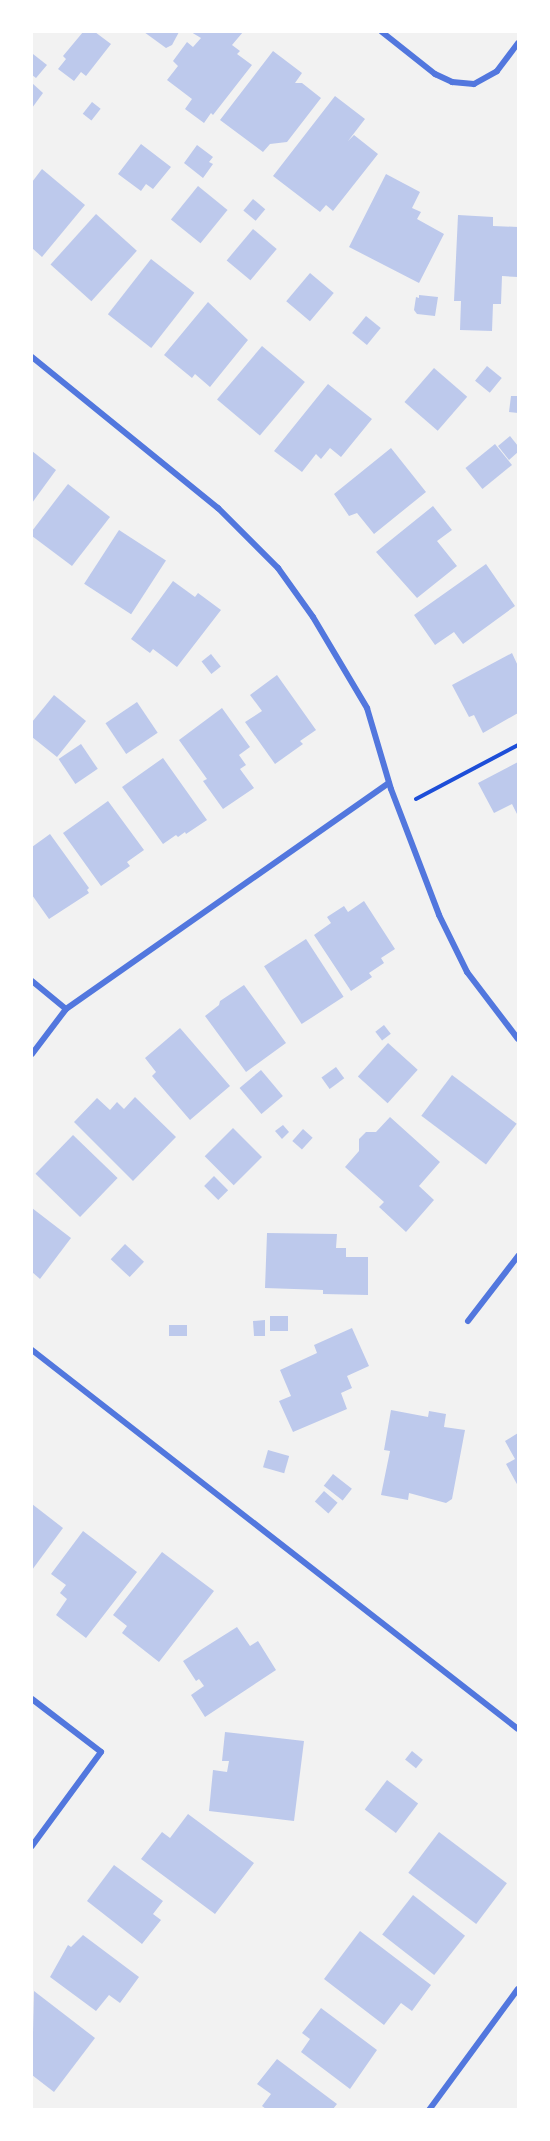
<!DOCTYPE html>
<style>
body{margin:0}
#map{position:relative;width:550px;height:2141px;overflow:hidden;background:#f2f2f2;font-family:"Asap Condensed",sans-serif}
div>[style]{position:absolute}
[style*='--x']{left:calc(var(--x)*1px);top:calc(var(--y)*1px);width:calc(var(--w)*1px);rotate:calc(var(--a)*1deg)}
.building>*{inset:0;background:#bdc9ec;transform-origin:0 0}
.path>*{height:4px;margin:-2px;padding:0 2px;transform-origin:2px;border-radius:2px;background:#1d4ed8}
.minor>*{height:6px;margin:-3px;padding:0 3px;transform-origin:3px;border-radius:3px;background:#5277de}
span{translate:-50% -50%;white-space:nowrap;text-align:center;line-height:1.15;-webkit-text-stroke:6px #fff;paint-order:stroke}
.frame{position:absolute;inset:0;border:33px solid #fff;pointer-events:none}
</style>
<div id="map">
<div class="building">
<i style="clip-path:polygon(83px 32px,95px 32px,111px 44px,86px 76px,81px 72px,74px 81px,58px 69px,66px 59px,63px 56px)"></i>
<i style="clip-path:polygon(144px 32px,179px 32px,172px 45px,166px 48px)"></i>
<i style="clip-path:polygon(191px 32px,243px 32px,232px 45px,240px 51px,237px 54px,252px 65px,213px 115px,211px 113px,204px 123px,185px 109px,192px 99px,167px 80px,178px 66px,173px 61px,187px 42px,193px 47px,201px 38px)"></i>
<i style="clip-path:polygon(273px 51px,302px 73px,295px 83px,302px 83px,321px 98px,287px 142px,270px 144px,263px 152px,220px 120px)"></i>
<i style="clip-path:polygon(33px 54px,47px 65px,36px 78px,32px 75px)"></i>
<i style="clip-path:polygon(32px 83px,43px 93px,32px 108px)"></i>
<i style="clip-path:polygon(335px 96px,365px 119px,348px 141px,354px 135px,378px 154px,333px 211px,326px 205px,320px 212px,273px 176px)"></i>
<i style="left:92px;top:102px;width:11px;height:15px;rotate:38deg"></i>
<i style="clip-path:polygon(141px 144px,171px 167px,153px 189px,146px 184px,141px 191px,118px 174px)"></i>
<i style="clip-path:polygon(197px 145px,213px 157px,209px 162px,213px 164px,203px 178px,184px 163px)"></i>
<i style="clip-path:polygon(42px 169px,85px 205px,42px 257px,32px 248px,32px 182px)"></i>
<i style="clip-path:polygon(386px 174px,420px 192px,412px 208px,421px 212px,417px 219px,444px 234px,419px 283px,349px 247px)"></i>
<i style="left:198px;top:186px;width:38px;height:43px;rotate:39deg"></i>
<i style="left:253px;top:199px;width:16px;height:15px;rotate:40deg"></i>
<i style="left:96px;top:214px;width:55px;height:68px;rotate:42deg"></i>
<i style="clip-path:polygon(458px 215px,493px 217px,493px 226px,518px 227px,518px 277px,502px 276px,501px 304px,493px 304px,492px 331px,460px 330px,461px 301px,454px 301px)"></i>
<i style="left:253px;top:229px;width:31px;height:41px;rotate:40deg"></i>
<i style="left:151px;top:259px;width:55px;height:70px;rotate:38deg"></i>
<i style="left:310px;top:273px;width:31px;height:37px;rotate:40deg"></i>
<i style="clip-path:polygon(419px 295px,438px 297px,435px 316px,417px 314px,414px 310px,416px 297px,419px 298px)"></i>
<i style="clip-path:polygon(208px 302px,248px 340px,210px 387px,195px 374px,192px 378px,164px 355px)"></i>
<i style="left:366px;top:316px;width:19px;height:22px;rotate:39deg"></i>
<i style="left:262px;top:346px;width:56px;height:70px;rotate:40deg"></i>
<i style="left:487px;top:366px;width:19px;height:19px;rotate:39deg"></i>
<i style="left:434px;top:368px;width:44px;height:45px;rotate:41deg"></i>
<i style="clip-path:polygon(328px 384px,372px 419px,341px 457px,330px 448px,321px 459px,316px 454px,302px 472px,274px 451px)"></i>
<i style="clip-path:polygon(511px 396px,518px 396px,518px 413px,509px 412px)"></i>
<i style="clip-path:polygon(510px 436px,518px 446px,518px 452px,509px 460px,498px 446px)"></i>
<i style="left:495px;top:444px;width:27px;height:38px;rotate:51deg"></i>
<i style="clip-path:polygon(391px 448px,426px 492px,374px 534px,357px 513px,349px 516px,334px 494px)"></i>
<i style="clip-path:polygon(32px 451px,56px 470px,32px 503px)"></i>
<i style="clip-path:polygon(68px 484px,110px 517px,72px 566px,32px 536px,32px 531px)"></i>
<i style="clip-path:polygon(433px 506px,452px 530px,437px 541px,457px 566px,417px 598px,376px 552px)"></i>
<i style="left:119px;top:530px;width:56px;height:64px;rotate:33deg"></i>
<i style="clip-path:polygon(486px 564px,515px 606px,463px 644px,454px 632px,435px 645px,414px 615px)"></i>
<i style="clip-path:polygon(173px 581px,195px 597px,198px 593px,221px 610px,177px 667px,153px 649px,150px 653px,131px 639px)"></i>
<i style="clip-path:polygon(512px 653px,518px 666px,518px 713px,483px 733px,474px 715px,469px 717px,452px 685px)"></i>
<i style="left:211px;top:654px;width:16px;height:12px;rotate:52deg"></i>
<i style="clip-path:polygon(277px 675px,316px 730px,300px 741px,303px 744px,275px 764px,245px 722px,262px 711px,250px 695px)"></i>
<i style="clip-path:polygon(54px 695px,86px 721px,57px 757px,32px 737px,32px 722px)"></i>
<i style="left:137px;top:702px;width:37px;height:38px;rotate:56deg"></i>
<i style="clip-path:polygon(222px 708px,250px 747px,239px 755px,246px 765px,240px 769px,254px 788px,223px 809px,203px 781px,207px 779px,179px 740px)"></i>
<i style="left:81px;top:744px;width:30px;height:27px;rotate:56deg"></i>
<i style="clip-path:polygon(163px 758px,207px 820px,186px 834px,185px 832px,178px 837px,176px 835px,163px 844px,122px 787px)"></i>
<i style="clip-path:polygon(518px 762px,518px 816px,512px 804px,494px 813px,478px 783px)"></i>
<i style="clip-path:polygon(108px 801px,144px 850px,127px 862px,130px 866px,101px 886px,63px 833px)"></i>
<i style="clip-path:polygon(50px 834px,89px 888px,87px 890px,89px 893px,49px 919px,32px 895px,32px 847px)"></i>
<i style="clip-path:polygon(364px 901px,395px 949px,381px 958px,384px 963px,369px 973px,372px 977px,351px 991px,314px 935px,331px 923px,327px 917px,344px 906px,348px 912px)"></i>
<i style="left:306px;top:939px;width:69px;height:50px;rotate:57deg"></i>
<i style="clip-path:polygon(244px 985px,286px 1043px,246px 1072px,205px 1016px,219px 1005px,220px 1001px)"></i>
<i style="left:384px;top:1025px;width:11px;height:11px;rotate:52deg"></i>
<i style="clip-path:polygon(180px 1028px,230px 1086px,190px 1120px,152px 1076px,156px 1072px,145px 1058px)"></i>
<i style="left:388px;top:1043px;width:40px;height:45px;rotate:42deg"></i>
<i style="left:336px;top:1067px;width:14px;height:18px;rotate:54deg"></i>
<i style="left:261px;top:1070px;width:34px;height:28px;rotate:50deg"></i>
<i style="left:452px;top:1075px;width:81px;height:51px;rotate:37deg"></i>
<i style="clip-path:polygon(135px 1097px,176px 1137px,133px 1181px,74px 1122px,97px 1098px,110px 1110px,117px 1102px,124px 1109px)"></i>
<i style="clip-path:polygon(390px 1117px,440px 1162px,419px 1186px,434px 1200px,406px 1232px,379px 1207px,384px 1202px,345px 1167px,359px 1151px,359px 1139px,366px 1132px,376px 1132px)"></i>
<i style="clip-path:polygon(283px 1125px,289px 1132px,282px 1139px,275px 1131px)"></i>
<i style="left:233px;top:1128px;width:41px;height:40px;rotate:45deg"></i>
<i style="left:303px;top:1129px;width:13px;height:16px;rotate:42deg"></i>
<i style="left:73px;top:1135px;width:62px;height:54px;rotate:44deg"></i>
<i style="left:214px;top:1176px;width:20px;height:14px;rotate:45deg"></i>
<i style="clip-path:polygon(32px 1208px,71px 1238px,40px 1279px,32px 1272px)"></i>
<i style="clip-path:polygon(267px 1233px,337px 1234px,336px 1248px,346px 1248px,346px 1257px,368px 1257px,368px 1295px,323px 1294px,323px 1290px,265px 1288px)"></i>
<i style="left:125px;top:1244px;width:26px;height:21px;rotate:43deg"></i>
<i style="left:288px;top:1316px;width:15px;height:18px;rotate:90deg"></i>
<i style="clip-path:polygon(265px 1320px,265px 1336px,254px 1336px,253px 1321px)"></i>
<i style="left:169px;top:1325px;width:18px;height:11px"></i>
<i style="clip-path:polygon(352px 1328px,369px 1366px,347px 1376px,352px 1388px,341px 1393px,347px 1409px,293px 1432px,279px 1401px,291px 1396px,280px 1370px,317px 1353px,314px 1345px)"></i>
<i style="clip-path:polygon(391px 1410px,428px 1417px,429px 1411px,446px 1414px,444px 1427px,465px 1430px,452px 1499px,446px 1503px,409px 1493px,408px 1500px,381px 1495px,390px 1451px,384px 1450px)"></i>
<i style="clip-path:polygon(518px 1433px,518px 1486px,506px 1464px,515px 1459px,505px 1441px)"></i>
<i style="left:268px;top:1450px;width:22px;height:18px;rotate:16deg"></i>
<i style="left:333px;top:1474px;width:24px;height:15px;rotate:38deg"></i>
<i style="left:324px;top:1491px;width:18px;height:14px;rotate:41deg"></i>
<i style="clip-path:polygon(32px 1504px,63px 1528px,32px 1570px)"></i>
<i style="clip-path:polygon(83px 1531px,137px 1572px,86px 1638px,56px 1615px,67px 1599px,60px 1593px,66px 1585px,51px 1574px)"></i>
<i style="clip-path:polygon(162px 1552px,214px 1591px,159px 1662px,122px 1633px,127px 1626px,113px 1615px)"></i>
<i style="clip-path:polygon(237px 1627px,250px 1646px,258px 1641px,276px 1670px,205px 1717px,191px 1695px,204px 1686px,199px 1679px,196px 1681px,183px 1661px)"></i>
<i style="clip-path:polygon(225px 1732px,304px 1741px,294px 1821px,209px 1811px,213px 1770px,227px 1772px,229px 1761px,222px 1761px)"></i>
<i style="left:412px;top:1751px;width:14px;height:11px;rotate:39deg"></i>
<i style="left:387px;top:1780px;width:39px;height:37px;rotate:37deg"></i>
<i style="clip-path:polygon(188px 1814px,254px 1863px,215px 1914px,141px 1859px,162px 1832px,170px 1838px)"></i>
<i style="left:439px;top:1832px;width:85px;height:51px;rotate:37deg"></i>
<i style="clip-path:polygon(114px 1865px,163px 1901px,153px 1914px,161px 1920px,142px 1944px,87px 1901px)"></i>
<i style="left:413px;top:1895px;width:66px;height:50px;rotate:38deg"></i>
<i style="clip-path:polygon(360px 1931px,431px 1985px,412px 2011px,401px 2003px,384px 2025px,324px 1979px)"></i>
<i style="clip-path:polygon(83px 1935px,139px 1977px,120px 2003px,109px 1995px,96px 2011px,50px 1977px,68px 1945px,71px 1947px)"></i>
<i style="clip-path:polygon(34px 1991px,95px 2038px,54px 2092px,32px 2075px)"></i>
<i style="clip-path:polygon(321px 2008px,377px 2050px,350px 2089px,301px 2052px,310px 2039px,302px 2033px)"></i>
<i style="clip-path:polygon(277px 2059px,337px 2104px,333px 2109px,266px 2109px,262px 2106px,271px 2094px,257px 2084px)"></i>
</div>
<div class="path">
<i style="--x:416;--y:799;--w:115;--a:-27.9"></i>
</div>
<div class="minor">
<i style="--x:382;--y:32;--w:68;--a:38.4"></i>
<i style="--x:435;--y:74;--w:19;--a:25"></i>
<i style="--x:452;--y:82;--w:22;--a:5"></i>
<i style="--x:474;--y:84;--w:26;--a:-29"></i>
<i style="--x:497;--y:71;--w:35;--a:-53"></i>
<i style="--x:32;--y:357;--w:240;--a:39.1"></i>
<i style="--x:218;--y:508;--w:85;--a:45"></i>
<i style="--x:278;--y:568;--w:60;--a:54.5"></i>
<i style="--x:313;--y:617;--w:106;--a:59.3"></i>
<i style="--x:367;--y:708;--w:84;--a:73.5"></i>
<i style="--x:391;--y:789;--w:135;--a:69.1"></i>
<i style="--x:439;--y:915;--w:64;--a:63.8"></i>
<i style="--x:467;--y:972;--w:84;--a:52.7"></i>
<i style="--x:32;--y:981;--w:44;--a:39.5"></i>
<i style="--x:32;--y:1054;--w:56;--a:-52.9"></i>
<i style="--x:66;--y:1009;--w:394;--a:-35"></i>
<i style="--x:468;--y:1321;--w:82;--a:-52.4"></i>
<i style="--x:32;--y:1350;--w:616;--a:37.95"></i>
<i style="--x:32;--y:1699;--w:87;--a:37.5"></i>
<i style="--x:101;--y:1752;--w:117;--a:126.3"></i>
<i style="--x:429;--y:2110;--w:150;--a:-53.7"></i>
</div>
<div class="frame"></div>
</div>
